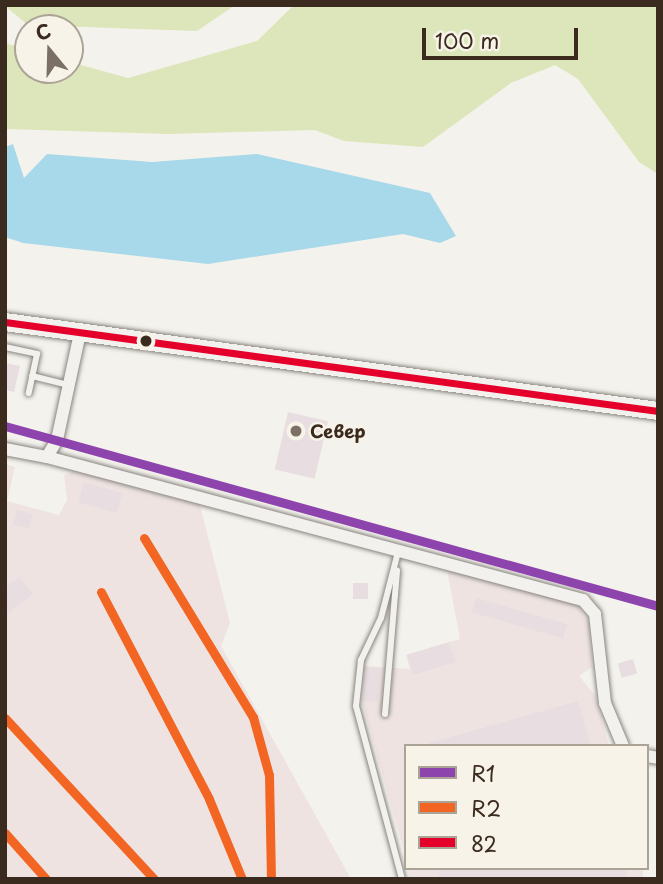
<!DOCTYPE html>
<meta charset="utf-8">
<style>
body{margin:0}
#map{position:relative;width:663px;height:884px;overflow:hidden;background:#f4f2ec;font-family:"Playpen Sans",sans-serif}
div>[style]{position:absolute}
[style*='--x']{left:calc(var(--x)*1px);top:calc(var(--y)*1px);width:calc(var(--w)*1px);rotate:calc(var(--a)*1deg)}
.built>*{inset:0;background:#eee3e1;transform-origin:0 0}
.green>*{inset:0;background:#dde6ba}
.water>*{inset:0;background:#a8d9ea}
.building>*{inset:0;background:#e8dee1;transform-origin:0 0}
.roads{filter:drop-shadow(0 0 2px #898580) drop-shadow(0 0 2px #898580)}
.lane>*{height:6px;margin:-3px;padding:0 3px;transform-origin:3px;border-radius:3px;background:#f2f1ed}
.street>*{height:12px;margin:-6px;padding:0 6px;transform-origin:6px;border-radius:6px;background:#f2f1ed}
.secondary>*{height:18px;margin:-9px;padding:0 9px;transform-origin:9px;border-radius:9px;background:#f2f1ed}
.bus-1>*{height:7px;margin:-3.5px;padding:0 3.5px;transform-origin:3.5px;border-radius:3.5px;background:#e4002b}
.rail-1>*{height:9px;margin:-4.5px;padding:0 4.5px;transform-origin:4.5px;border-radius:4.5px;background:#8e44ad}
.rail-2>*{height:9px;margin:-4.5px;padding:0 4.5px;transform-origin:4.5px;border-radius:4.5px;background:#f26522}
.dots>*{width:19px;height:19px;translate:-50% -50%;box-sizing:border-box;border:4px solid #f7f3e8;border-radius:50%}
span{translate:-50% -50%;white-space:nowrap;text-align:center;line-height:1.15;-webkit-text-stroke:5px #f7f3e8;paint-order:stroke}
.poi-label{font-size:18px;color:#3b2a1e;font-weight:700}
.left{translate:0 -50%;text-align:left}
.frame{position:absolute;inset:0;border:7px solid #3b2a1e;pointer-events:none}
.legend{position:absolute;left:404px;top:744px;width:245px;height:126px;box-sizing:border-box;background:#f7f3e8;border:2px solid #aca397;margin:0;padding:9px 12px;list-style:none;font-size:21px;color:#3b2a1e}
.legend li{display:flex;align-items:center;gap:14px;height:35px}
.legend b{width:35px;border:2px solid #aca397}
.north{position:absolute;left:14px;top:14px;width:70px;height:70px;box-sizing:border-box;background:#f7f3e8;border:2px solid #aca397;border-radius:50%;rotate:341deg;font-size:19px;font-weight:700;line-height:28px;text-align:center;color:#3b2a1e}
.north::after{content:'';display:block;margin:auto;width:24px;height:32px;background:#7c7066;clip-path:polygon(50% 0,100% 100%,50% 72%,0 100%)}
.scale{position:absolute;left:422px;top:28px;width:156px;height:32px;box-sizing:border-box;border:4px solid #3b2a1e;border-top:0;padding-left:9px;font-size:21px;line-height:24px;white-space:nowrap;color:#3b2a1e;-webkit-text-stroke:5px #f7f3e8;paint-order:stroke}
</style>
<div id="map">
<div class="built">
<i style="clip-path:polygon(5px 464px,15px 467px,7px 501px,59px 515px,67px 500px,64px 475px,82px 468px,192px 498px,200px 505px,230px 623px,221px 646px,351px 879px,5px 879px)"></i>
<i style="clip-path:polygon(447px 570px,576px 604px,589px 622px,592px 667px,579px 676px,595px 695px,609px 746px,406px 746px,406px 858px,362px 702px,364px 666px,410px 669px,406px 655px,460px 639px)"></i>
<i style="left:409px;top:868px;width:234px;height:11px"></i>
</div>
<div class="green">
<i style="clip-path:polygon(235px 5px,197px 31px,28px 25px,5px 6px)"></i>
<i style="clip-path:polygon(294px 5px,658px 5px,658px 174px,639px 162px,578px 79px,555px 65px,511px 83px,423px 147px,344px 141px,315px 130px,168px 134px,5px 129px,5px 43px,28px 50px,28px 70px,70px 70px,70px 62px,128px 78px,257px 41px)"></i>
</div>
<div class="water">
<i style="clip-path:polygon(13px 144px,24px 178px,47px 154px,152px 162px,257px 154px,430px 193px,456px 236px,440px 243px,403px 234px,208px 264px,23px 243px,5px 237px,5px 147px)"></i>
</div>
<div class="building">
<i style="clip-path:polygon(5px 363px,20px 366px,14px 392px,5px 390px)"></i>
<i style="left:288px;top:412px;width:41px;height:59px;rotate:13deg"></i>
<i style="left:84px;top:482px;width:40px;height:21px;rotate:16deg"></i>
<i style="left:17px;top:510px;width:16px;height:15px;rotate:14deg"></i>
<i style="clip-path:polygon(19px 577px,33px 594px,5px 615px,5px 588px)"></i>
<i style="left:353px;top:583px;width:15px;height:16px"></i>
<i style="left:476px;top:598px;width:95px;height:15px;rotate:16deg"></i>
<i style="left:449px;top:642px;width:21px;height:44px;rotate:73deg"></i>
<i style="left:633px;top:659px;width:15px;height:16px;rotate:74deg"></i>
<i style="left:366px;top:667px;width:14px;height:34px;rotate:4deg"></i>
<i style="clip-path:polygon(578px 701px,591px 746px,429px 746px,429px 743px)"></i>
<i style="left:439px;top:868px;width:188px;height:11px"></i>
</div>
<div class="roads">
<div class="lane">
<i style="--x:5;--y:347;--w:33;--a:12"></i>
<i style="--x:37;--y:354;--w:40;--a:102"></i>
<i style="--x:32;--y:376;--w:37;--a:14"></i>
<i style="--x:398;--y:552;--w:68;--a:104.4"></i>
<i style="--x:381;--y:618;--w:47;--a:115.5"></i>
<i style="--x:361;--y:660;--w:46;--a:96.2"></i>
<i style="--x:356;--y:706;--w:179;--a:75.1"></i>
<i style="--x:385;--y:714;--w:144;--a:-85.2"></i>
</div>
<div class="street">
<i style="--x:5;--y:449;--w:43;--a:10.8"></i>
<i style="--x:47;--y:457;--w:20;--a:-60"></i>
<i style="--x:57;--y:440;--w:109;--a:-77.9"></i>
<i style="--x:47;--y:457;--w:555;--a:14.94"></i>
<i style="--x:583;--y:600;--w:18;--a:49"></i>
<i style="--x:595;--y:614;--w:90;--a:83.6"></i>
<i style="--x:605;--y:703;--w:47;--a:67.3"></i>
<i style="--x:647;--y:756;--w:11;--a:10"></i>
</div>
<div class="secondary">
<i style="--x:5;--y:322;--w:659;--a:7.76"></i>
</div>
</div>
<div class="bus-1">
<i style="--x:5;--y:322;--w:659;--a:7.76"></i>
</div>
<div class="rail-1">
<i style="--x:5;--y:426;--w:677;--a:15.41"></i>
</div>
<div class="rail-2">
<i style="--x:144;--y:538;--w:210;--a:58.7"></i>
<i style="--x:253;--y:717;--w:60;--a:74.6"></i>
<i style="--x:269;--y:775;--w:104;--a:88.9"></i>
<i style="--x:101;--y:592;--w:233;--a:62.4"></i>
<i style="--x:209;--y:799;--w:87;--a:67.6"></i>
<i style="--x:5;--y:718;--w:219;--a:47.2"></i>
<i style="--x:5;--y:833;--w:62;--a:48.3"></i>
</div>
<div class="dots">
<i style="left:146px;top:341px;background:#3b2a1e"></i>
<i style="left:296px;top:431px;background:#7c7066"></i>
</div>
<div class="poi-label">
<span class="left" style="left:310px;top:431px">Север</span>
</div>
<div class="frame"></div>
<ul class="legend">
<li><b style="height:9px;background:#8e44ad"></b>R1</li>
<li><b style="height:9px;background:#f26522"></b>R2</li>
<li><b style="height:9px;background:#e4002b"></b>82</li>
</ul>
<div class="north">С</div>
<div class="scale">100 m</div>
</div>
